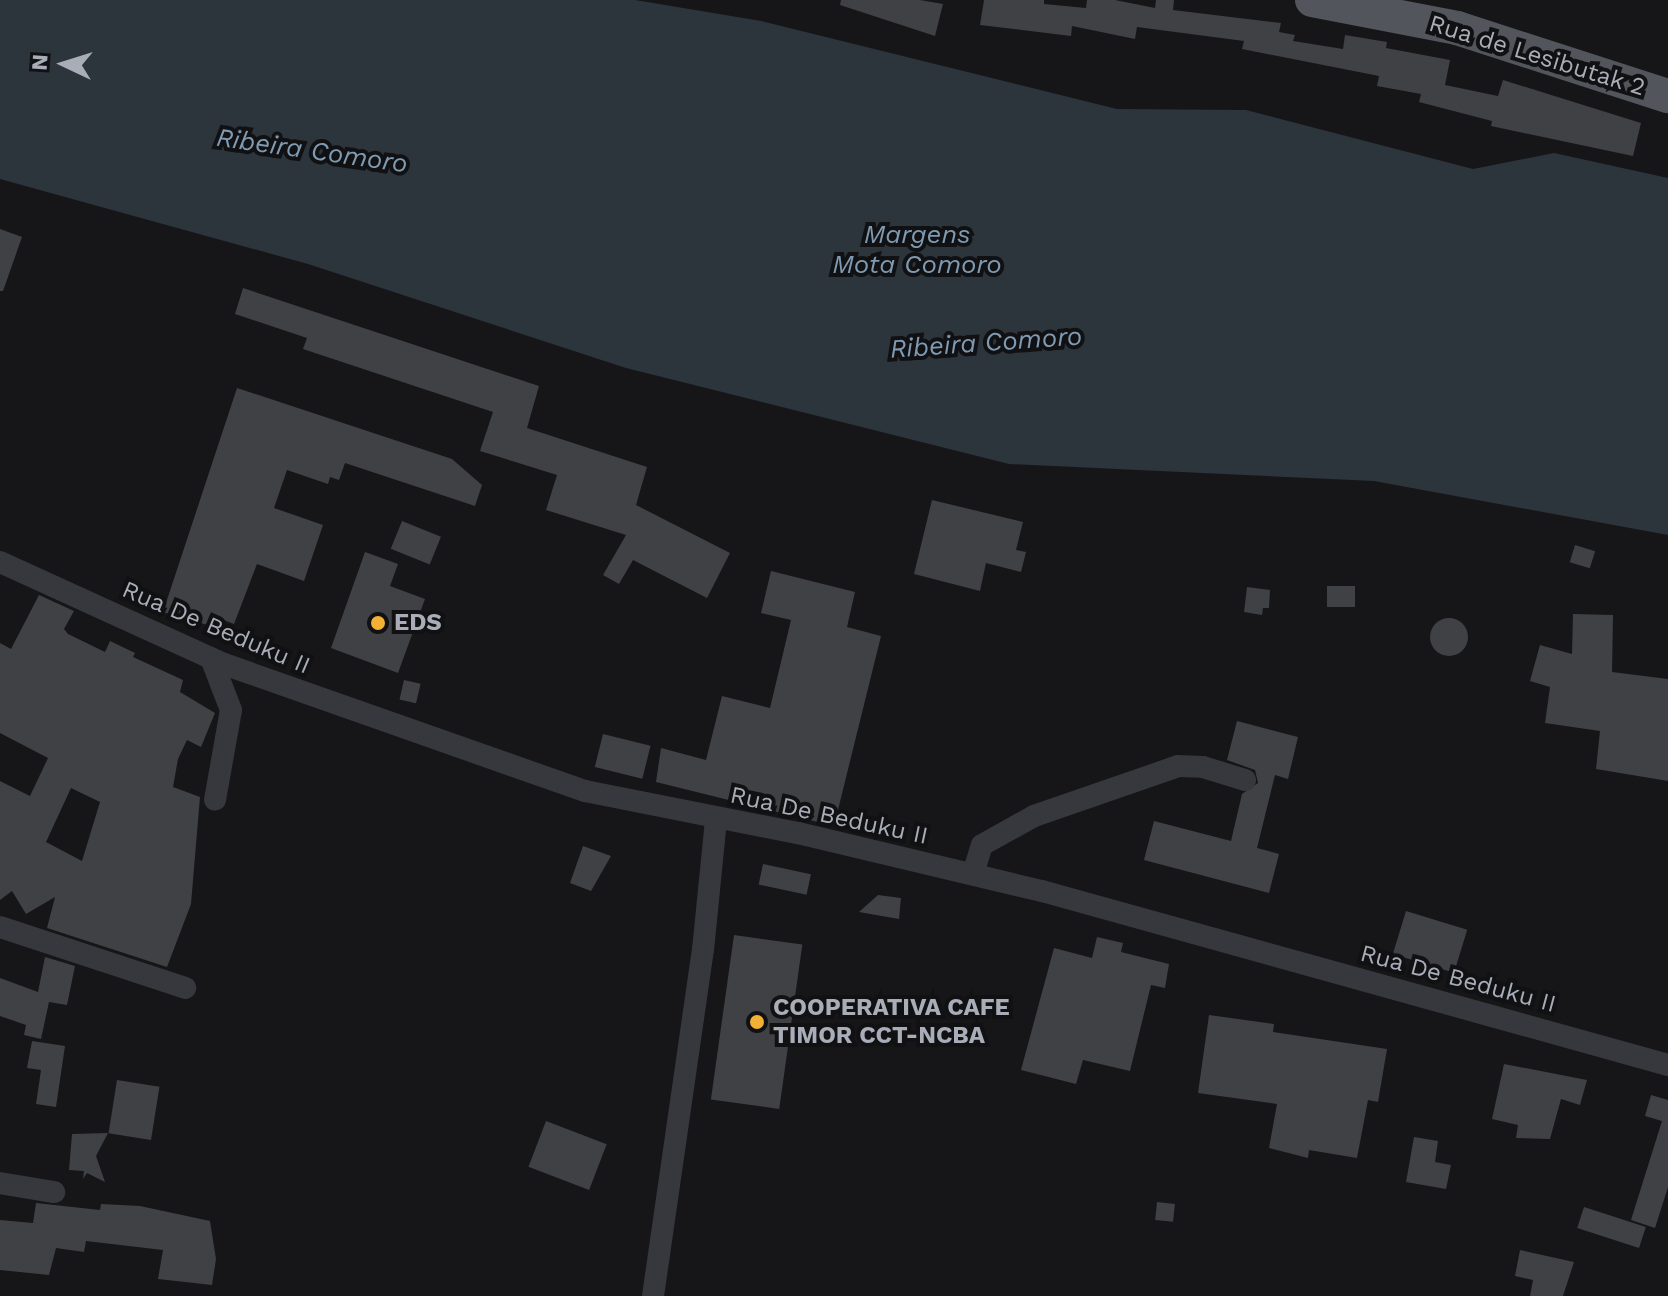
<!DOCTYPE html>
<style>
body{margin:0}
#map{position:relative;width:1668px;height:1296px;overflow:hidden;background:#161618;font-family:"Work Sans",sans-serif}
div>[style]{position:absolute}
[style*='--x']{left:calc(var(--x)*1px);top:calc(var(--y)*1px);width:calc(var(--w)*1px);rotate:calc(var(--a)*1deg)}
.water>*{inset:0;background:#2c353c}
.building>*{inset:0;background:#404145;transform-origin:0 0}
.round{border-radius:50%}
.minor>*{height:22px;margin:-11px;padding:0 11px;transform-origin:11px;border-radius:11px;background:#37383d}
.primary>*{height:34px;margin:-17px;padding:0 17px;transform-origin:17px;border-radius:17px;background:#53555c}
.dots>*{width:22px;height:22px;translate:-50% -50%;box-sizing:border-box;border:4px solid #111113;border-radius:50%}
span{translate:-50% -50%;white-space:nowrap;text-align:center;line-height:1.15;-webkit-text-stroke:8px #111113;paint-order:stroke}
.street-label{font-size:24px;color:#a8adb8}
.poi-label{font-size:24px;color:#a8adb8;font-weight:700}
.left{translate:0 -50%;text-align:left}
.water-label{font-size:26px;color:#7f9bb3;font-style:italic}
.north{position:absolute;left:24px;top:24px;width:80px;height:80px;-webkit-text-stroke:6px #111113;paint-order:stroke;rotate:274deg;font-size:22px;font-weight:700;line-height:32px;text-align:center;color:#a8adb8}
.north::after{content:'';display:block;margin:auto;width:28px;height:36px;background:#a8adb8;clip-path:polygon(50% 0,100% 100%,50% 72%,0 100%)}
</style>
<div id="map">
<div class="water">
<i style="clip-path:polygon(0 0,635px 0,761px 21px,1117px 109px,1246px 110px,1473px 169px,1554px 153px,1668px 178px,1668px 535px,1374px 481px,1009px 464px,626px 368px,308px 264px,0 179px)"></i>
</div>
<div class="building">
<i style="clip-path:polygon(841px 0,920px 0,943px 4px,935px 36px,840px 5px)"></i>
<i style="clip-path:polygon(984px 0,1044px 0,1044px 4px,1086px 8px,1087px 0,1115px 0,1155px 8px,1156px 0,1174px 0,1173px 10px,1281px 23px,1279px 32px,1295px 35px,1293px 41px,1343px 49px,1345px 35px,1387px 42px,1386px 48px,1450px 60px,1445px 85px,1498px 96px,1503px 80px,1641px 123px,1633px 156px,1491px 126px,1492px 121px,1419px 102px,1421px 94px,1377px 86px,1379px 76px,1242px 49px,1244px 41px,1137px 27px,1135px 39px,1072px 26px,1071px 36px,980px 25px)"></i>
<i style="clip-path:polygon(0 229px,22px 237px,3px 291px,0 291px)"></i>
<i style="clip-path:polygon(243px 288px,539px 386px,527px 428px,647px 467px,636px 505px,730px 553px,707px 598px,633px 560px,619px 584px,603px 575px,626px 535px,546px 510px,557px 475px,480px 451px,493px 412px,303px 349px,307px 338px,235px 314px)"></i>
<i style="clip-path:polygon(237px 388px,452px 459px,482px 485px,475px 506px,345px 463px,339px 480px,330px 477px,328px 484px,287px 470px,274px 508px,323px 525px,304px 581px,257px 564px,234px 624px,221px 619px,218px 628px,163px 612px)"></i>
<i style="clip-path:polygon(932px 500px,1023px 522px,1016px 550px,1026px 552px,1021px 572px,986px 563px,980px 591px,914px 574px)"></i>
<i style="left:402px;top:521px;width:42px;height:30px;rotate:22deg"></i>
<i style="left:1575px;top:545px;width:21px;height:18px;rotate:17deg"></i>
<i style="clip-path:polygon(365px 552px,398px 564px,390px 586px,425px 599px,398px 673px,331px 648px)"></i>
<i style="clip-path:polygon(771px 571px,855px 592px,847px 627px,881px 636px,834px 826px,656px 782px,661px 748px,706px 760px,722px 696px,770px 708px,791px 620px,761px 613px)"></i>
<i style="left:1327px;top:586px;width:28px;height:21px"></i>
<i style="clip-path:polygon(1247px 587px,1270px 590px,1269px 608px,1263px 608px,1262px 615px,1244px 612px)"></i>
<i style="clip-path:polygon(evenodd,39px 595px,74px 611px,64px 629px,68px 634px,105px 652px,110px 641px,135px 653px,133px 657px,183px 680px,180px 692px,215px 713px,201px 747px,187px 740px,178px 759px,173px 787px,200px 797px,191px 904px,167px 967px,47px 928px,55px 897px,26px 914px,12px 891px,0 900px,0 781px,30px 796px,48px 758px,0 733px,0 643px,11px 649px,39px 595px,71px 788px,100px 802px,82px 861px,46px 842px,71px 788px)"></i>
<i style="clip-path:polygon(1573px 614px,1613px 615px,1612px 672px,1668px 679px,1668px 781px,1596px 769px,1600px 731px,1545px 723px,1550px 687px,1530px 681px,1540px 645px,1572px 654px)"></i>
<i class="round" style="left:1430px;top:618px;width:38px;height:38px"></i>
<i style="left:404px;top:680px;width:17px;height:20px;rotate:13deg"></i>
<i style="clip-path:polygon(1237px 721px,1298px 737px,1288px 779px,1275px 775px,1257px 848px,1279px 854px,1269px 893px,1144px 860px,1154px 821px,1231px 841px,1242px 794px,1258px 783px,1255px 770px,1227px 760px)"></i>
<i style="left:603px;top:734px;width:49px;height:34px;rotate:14deg"></i>
<i style="clip-path:polygon(583px 846px,611px 856px,591px 891px,570px 883px)"></i>
<i style="left:763px;top:864px;width:49px;height:21px;rotate:12deg"></i>
<i style="clip-path:polygon(878px 895px,901px 898px,899px 919px,859px 912px)"></i>
<i style="left:1406px;top:911px;width:64px;height:45px;rotate:17deg"></i>
<i style="left:734px;top:935px;width:69px;height:166px;rotate:8deg"></i>
<i style="clip-path:polygon(1097px 937px,1123px 943px,1121px 952px,1169px 964px,1165px 988px,1151px 985px,1130px 1071px,1083px 1060px,1076px 1084px,1021px 1070px,1054px 948px,1092px 958px)"></i>
<i style="clip-path:polygon(45px 957px,75px 966px,67px 1005px,49px 1002px,41px 1039px,24px 1035px,26px 1025px,0 1016px,0 978px,38px 992px)"></i>
<i style="clip-path:polygon(1209px 1015px,1274px 1024px,1273px 1032px,1387px 1049px,1378px 1102px,1368px 1100px,1357px 1158px,1309px 1150px,1308px 1158px,1269px 1148px,1277px 1104px,1198px 1093px)"></i>
<i style="clip-path:polygon(32px 1041px,65px 1046px,56px 1107px,36px 1104px,41px 1070px,27px 1068px)"></i>
<i style="clip-path:polygon(1504px 1064px,1587px 1080px,1580px 1105px,1561px 1099px,1550px 1139px,1516px 1138px,1518px 1125px,1492px 1119px)"></i>
<i style="left:117px;top:1080px;width:43px;height:54px;rotate:9deg"></i>
<i style="clip-path:polygon(1651px 1095px,1668px 1100px,1668px 1187px,1655px 1228px,1631px 1220px,1662px 1121px,1645px 1116px)"></i>
<i style="left:546px;top:1121px;width:65px;height:49px;rotate:21deg"></i>
<i style="clip-path:polygon(108px 1133px,96px 1156px,105px 1182px,87px 1173px,83px 1179px,84px 1171px,69px 1170px,72px 1134px)"></i>
<i style="clip-path:polygon(1414px 1137px,1438px 1141px,1435px 1162px,1451px 1165px,1446px 1189px,1406px 1182px)"></i>
<i style="left:1157px;top:1202px;width:18px;height:18px;rotate:6deg"></i>
<i style="clip-path:polygon(36px 1203px,100px 1210px,101px 1204px,140px 1206px,210px 1221px,216px 1259px,212px 1285px,158px 1279px,163px 1250px,86px 1241px,84px 1252px,56px 1248px,49px 1275px,0 1270px,0 1220px,33px 1223px)"></i>
<i style="left:1584px;top:1207px;width:65px;height:22px;rotate:18deg"></i>
<i style="clip-path:polygon(1520px 1250px,1574px 1262px,1563px 1296px,1530px 1296px,1533px 1280px,1515px 1276px)"></i>
</div>
<div class="minor">
<i style="--x:0;--y:562;--w:246;--a:24.5"></i>
<i style="--x:224;--y:664;--w:383;--a:19.4"></i>
<i style="--x:585;--y:791;--w:217;--a:11.2"></i>
<i style="--x:798;--y:833;--w:251;--a:13.4"></i>
<i style="--x:1042;--y:891;--w:650;--a:15.53"></i>
<i style="--x:211;--y:658;--w:56;--a:69"></i>
<i style="--x:231;--y:710;--w:91;--a:100.1"></i>
<i style="--x:973;--y:874;--w:30;--a:-73"></i>
<i style="--x:982;--y:845;--w:60;--a:-29.1"></i>
<i style="--x:1034;--y:816;--w:152;--a:-19.1"></i>
<i style="--x:1178;--y:766;--w:25;--a:2"></i>
<i style="--x:1203;--y:767;--w:44;--a:17.2"></i>
<i style="--x:0;--y:927;--w:195;--a:18.2"></i>
<i style="--x:0;--y:1183;--w:55;--a:9.5"></i>
<i style="--x:653;--y:1296;--w:350;--a:-81.8"></i>
<i style="--x:703;--y:950;--w:132;--a:-84.3"></i>
</div>
<div class="primary">
<i style="--x:1312;--y:0;--w:148;--a:10.9"></i>
<i style="--x:1457;--y:28;--w:222;--a:17.9"></i>
</div>
<div class="dots">
<i style="left:378px;top:623px;background:#f2b134"></i>
<i style="left:757px;top:1022px;background:#f2b134"></i>
</div>
<div class="street-label">
<span style="left:1537px;top:56px;rotate:17deg">Rua de Lesibutak 2</span>
<span style="left:216px;top:628px;rotate:23deg">Rua De Beduku II</span>
<span style="left:829px;top:816px;rotate:12deg">Rua De Beduku II</span>
<span style="left:1458px;top:979px;rotate:15deg">Rua De Beduku II</span>
</div>
<div class="poi-label">
<span class="left" style="left:394px;top:623px">EDS</span>
<span class="left" style="left:773px;top:1022px">COOPERATIVA CAFE<br>TIMOR CCT-NCBA</span>
</div>
<div class="water-label">
<span style="left:312px;top:151px;rotate:8deg">Ribeira Comoro</span>
<span style="left:917px;top:250px">Margens<br>Mota Comoro</span>
<span style="left:986px;top:343px;rotate:-4deg">Ribeira Comoro</span>
</div>
<div class="north">N</div>
</div>
